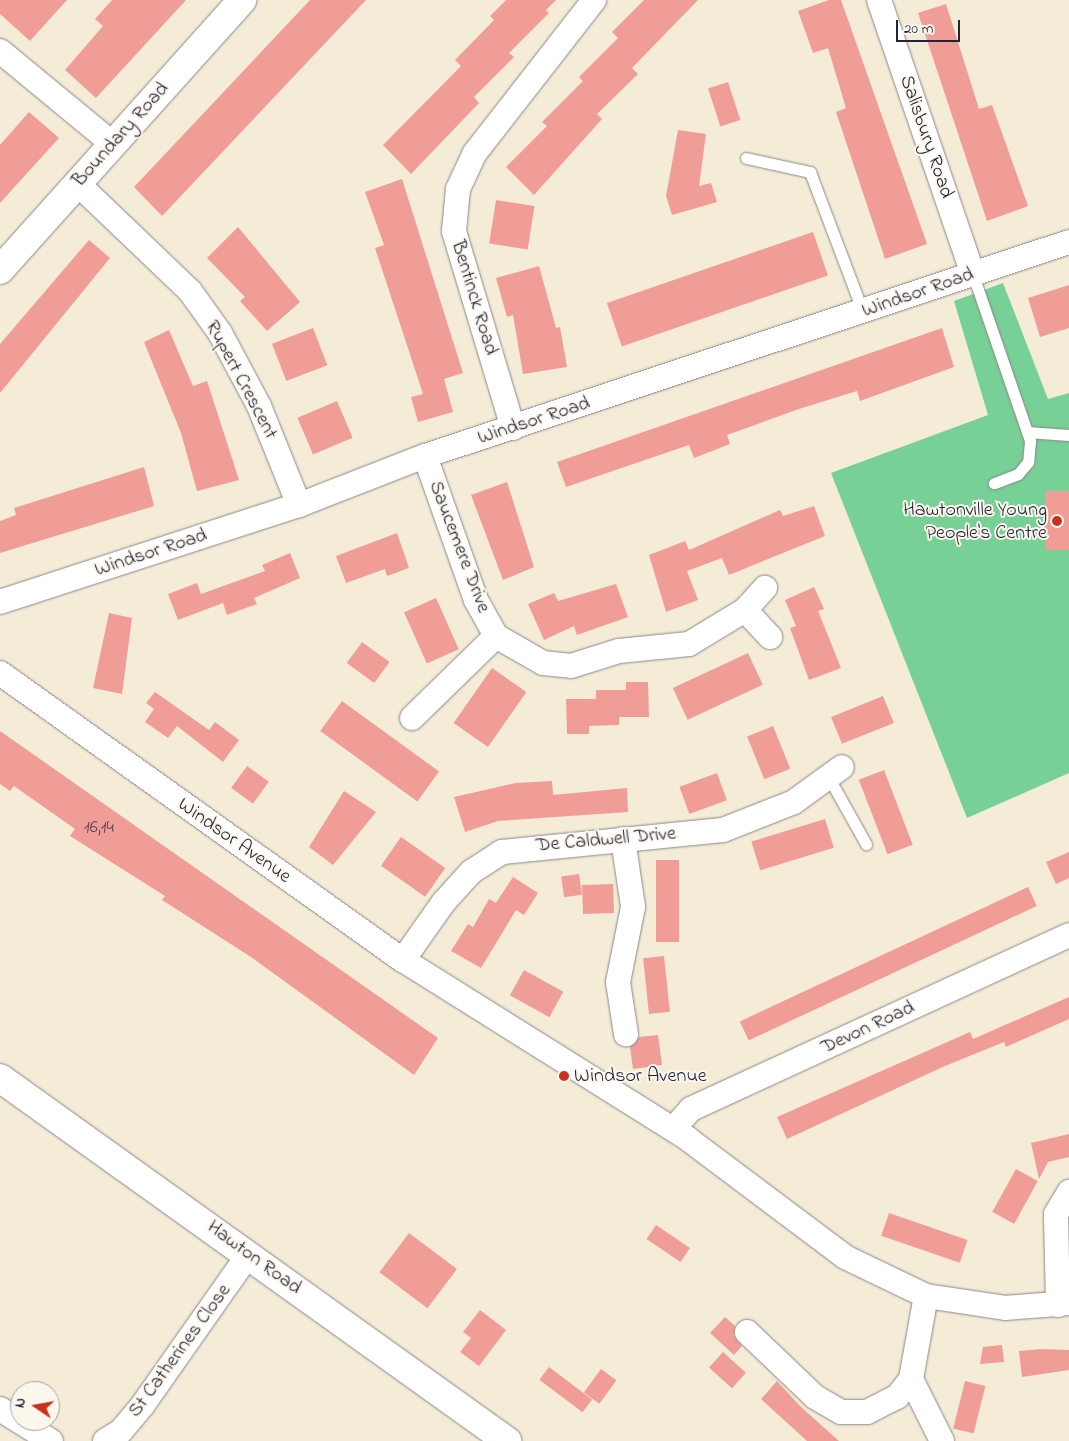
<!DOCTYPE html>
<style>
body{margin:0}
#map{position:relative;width:1069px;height:1441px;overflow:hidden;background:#f4ecd7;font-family:"Indie Flower",sans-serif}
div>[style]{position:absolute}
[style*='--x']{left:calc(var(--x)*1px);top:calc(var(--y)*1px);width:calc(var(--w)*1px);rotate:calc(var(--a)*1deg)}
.green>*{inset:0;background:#77d096}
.building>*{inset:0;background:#f19d97;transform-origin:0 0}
.roads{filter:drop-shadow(0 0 1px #8b8789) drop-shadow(0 0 1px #8b8789)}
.service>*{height:11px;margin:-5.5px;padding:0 5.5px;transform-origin:5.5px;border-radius:5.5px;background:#fff}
.minor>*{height:24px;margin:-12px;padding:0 12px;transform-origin:12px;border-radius:12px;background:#fff}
.tertiary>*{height:28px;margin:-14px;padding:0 14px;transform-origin:14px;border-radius:14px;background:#fff}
.dots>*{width:14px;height:14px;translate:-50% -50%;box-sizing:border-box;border:2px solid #fbf7ec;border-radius:50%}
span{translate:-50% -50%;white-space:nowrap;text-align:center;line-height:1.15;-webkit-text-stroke:4px #fbf7ec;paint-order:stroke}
.number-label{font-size:18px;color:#564152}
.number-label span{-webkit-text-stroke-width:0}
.street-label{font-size:20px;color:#22223b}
.poi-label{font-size:20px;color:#22223b}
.right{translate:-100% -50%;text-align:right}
.left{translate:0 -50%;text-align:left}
.north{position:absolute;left:10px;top:1381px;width:50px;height:50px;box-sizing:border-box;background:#fbf7ec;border:1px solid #a4a2a5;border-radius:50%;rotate:282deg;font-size:14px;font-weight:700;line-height:20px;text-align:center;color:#22223b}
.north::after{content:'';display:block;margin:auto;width:18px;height:22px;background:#c8321e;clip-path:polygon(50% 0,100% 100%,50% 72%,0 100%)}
.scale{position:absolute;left:896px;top:20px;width:64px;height:22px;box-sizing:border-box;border:2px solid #22223b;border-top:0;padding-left:6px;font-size:15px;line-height:18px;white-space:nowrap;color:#22223b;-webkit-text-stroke:4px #fbf7ec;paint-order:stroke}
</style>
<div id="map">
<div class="green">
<i style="clip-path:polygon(1003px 283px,1048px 399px,1069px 393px,1069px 773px,967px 818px,831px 473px,988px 415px,954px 301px)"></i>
</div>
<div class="building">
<i style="clip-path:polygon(0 0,67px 0,30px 41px,0 14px)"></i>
<i style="clip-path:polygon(112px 0,186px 0,96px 98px,65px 70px,103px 26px,95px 19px)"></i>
<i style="clip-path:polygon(310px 0,366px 0,162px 216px,134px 187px)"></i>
<i style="clip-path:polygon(506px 0,556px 0,546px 10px,549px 13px,509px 53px,514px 57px,474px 97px,479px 103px,411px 174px,383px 145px,461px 66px,455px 60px,494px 20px,490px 16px)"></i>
<i style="clip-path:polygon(644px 0,698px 0,632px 68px,638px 74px,597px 114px,602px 119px,534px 195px,506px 167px,547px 126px,542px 122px,583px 81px,579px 77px,618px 38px,612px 32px)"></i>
<i style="clip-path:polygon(829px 0,841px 0,927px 244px,885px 259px,836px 112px,846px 108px,828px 48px,813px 53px,798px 11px)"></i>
<i style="clip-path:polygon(946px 4px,979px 109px,992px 105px,1028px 206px,987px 221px,918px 13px)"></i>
<i style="left:728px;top:82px;width:40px;height:21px;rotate:72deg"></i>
<i style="clip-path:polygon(29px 112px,59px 138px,0 203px,0 145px)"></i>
<i style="clip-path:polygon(678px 130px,706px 134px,699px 186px,711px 183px,717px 202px,672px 215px,666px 196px)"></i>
<i style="clip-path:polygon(402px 179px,463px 373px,444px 379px,453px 412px,418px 422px,411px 397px,423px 394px,375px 248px,384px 245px,365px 192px)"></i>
<i style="left:496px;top:200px;width:39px;height:44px;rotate:9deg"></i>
<i style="clip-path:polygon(238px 227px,300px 302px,267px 331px,240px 301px,245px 297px,207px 258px)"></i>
<i style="left:813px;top:232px;width:46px;height:218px;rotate:71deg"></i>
<i style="clip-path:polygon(89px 240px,110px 258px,0 393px,0 344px)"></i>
<i style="clip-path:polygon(539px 266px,556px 328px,560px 327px,567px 367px,523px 374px,513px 315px,507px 317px,496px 278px)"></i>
<i style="clip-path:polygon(1069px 285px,1069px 328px,1040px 337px,1028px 298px)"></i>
<i style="left:313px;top:328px;width:40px;height:44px;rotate:69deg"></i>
<i style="clip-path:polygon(942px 328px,954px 367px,860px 401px,857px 391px,799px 409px,727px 435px,730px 444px,694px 458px,689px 445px,566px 487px,557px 462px)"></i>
<i style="clip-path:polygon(169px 330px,193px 386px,207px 381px,239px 480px,197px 491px,181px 433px,144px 342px)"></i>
<i style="left:337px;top:401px;width:40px;height:43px;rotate:67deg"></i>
<i style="clip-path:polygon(144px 467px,154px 506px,0 553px,0 521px,16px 515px,14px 508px)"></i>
<i style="clip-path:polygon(507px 482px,534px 567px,503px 580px,471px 495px)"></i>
<i style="left:1045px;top:491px;width:24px;height:59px"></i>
<i style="clip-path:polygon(814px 506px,825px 536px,729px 575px,722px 558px,687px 571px,698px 600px,666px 612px,649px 555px,685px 541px,689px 550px,780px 510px,783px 516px)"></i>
<i style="clip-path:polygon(397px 533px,409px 568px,387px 576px,385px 569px,346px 583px,336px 556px)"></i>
<i style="clip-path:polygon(290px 553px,300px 578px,254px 598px,257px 604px,227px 615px,223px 603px,178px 620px,168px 594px,197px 583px,201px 594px,265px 571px,262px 565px)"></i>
<i style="clip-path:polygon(616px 584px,628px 617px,577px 635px,574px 626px,544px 640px,528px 604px,554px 593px,558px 601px)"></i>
<i style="clip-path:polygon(814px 587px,824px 609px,818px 611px,841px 668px,809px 680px,790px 628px,796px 626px,785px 600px)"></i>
<i style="left:436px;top:598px;width:56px;height:35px;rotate:66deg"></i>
<i style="clip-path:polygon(109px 613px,132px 618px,122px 694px,93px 688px)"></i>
<i style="left:362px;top:642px;width:34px;height:26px;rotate:36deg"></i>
<i style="left:748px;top:653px;width:35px;height:83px;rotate:65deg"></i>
<i style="left:492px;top:668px;width:42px;height:67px;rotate:35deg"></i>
<i style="clip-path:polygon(626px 682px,648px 682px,649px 717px,619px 717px,619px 725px,589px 726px,589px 734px,567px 734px,566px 699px,596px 699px,596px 690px,626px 690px)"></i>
<i style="clip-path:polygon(155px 692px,209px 730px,215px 722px,239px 740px,223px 762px,177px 726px,168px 738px,145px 722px,154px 709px,146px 703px)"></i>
<i style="left:883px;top:696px;width:29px;height:56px;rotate:68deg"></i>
<i style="left:342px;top:701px;width:120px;height:37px;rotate:36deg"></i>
<i style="left:773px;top:726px;width:46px;height:28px;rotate:68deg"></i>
<i style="clip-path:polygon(0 731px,438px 1038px,414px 1075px,251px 957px,162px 900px,165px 896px,70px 836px,75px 829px,14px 786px,10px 791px,0 784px)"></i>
<i style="left:247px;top:766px;width:27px;height:27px;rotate:36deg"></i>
<i style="left:884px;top:770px;width:80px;height:27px;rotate:69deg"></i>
<i style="left:717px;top:773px;width:29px;height:40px;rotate:70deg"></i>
<i style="clip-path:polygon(552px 781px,553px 795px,627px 788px,628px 812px,498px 821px,465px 832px,454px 797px,516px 783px)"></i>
<i style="clip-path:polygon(344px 791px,376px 812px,333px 865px,309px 847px)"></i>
<i style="left:825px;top:819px;width:30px;height:77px;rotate:73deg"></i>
<i style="left:401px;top:837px;width:54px;height:35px;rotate:35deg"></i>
<i style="clip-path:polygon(1069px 852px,1069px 878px,1056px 884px,1046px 862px)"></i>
<i style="left:679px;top:860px;width:82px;height:23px;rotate:90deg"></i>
<i style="left:579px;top:874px;width:21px;height:18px;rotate:82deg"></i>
<i style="clip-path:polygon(513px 877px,538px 893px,524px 915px,516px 910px,481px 968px,451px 951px,468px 924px,473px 927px,489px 899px,496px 903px)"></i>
<i style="left:613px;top:884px;width:29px;height:31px;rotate:88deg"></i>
<i style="left:1028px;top:887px;width:21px;height:318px;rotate:65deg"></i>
<i style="left:664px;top:956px;width:56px;height:21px;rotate:84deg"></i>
<i style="left:524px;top:970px;width:45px;height:29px;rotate:29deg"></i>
<i style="clip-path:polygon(1069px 997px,1069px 1019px,1006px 1047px,1004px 1042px,945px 1066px,787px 1139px,777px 1117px,970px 1032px,973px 1039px)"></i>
<i style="clip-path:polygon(658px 1035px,662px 1065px,633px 1069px,630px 1047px,639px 1037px)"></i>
<i style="clip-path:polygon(1069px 1134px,1069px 1157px,1048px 1162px,1039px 1179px,1031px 1143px)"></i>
<i style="left:1016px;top:1169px;width:25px;height:49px;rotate:29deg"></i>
<i style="left:889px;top:1213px;width:83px;height:24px;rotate:19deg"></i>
<i style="left:656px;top:1225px;width:41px;height:17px;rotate:34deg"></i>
<i style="left:409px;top:1233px;width:60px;height:49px;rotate:37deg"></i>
<i style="clip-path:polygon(480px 1310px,506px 1330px,479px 1366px,460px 1352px,471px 1338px,463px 1332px)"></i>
<i style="clip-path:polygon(725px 1317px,735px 1326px,734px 1336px,742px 1346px,734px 1355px,710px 1333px)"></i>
<i style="clip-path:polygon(1002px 1345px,1004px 1362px,980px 1364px,983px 1347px)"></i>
<i style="clip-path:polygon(1041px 1349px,1069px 1350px,1069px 1370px,1022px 1377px,1019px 1351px)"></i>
<i style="left:723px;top:1352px;width:31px;height:21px;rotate:42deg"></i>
<i style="left:549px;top:1367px;width:54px;height:16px;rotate:37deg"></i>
<i style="left:601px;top:1369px;width:19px;height:29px;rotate:36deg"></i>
<i style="clip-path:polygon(777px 1381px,800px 1406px,839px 1441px,807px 1441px,761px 1399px)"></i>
<i style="left:965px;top:1381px;width:21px;height:49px;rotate:14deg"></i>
</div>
<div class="roads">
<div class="service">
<i style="--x:746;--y:158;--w:66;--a:12.3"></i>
<i style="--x:810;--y:172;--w:150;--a:69.3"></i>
<i style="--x:973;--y:275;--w:176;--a:71"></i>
<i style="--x:1030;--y:441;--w:21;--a:95"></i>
<i style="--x:1028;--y:462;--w:16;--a:130"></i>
<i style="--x:1018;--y:474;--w:26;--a:159"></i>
<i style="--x:1027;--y:432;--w:42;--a:4.1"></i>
<i style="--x:829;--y:778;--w:76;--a:60.7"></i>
</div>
<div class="minor">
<i style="--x:879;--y:0;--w:291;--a:71.1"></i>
<i style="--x:0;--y:51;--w:146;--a:39.5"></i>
<i style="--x:78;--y:184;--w:155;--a:43.7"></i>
<i style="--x:190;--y:291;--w:52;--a:54.5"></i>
<i style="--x:220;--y:333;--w:83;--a:61.9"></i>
<i style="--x:259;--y:406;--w:107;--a:68"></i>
<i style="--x:513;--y:428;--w:206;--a:-106.7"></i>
<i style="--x:454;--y:231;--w:42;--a:-84.6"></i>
<i style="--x:458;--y:189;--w:40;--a:-65"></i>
<i style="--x:475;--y:153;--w:194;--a:-52.1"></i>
<i style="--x:425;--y:456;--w:153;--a:70.5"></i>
<i style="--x:476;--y:600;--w:41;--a:60.9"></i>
<i style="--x:496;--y:636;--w:54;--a:29.9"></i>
<i style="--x:543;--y:663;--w:28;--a:6"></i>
<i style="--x:571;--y:666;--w:50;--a:-17.4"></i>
<i style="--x:619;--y:651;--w:70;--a:-5.7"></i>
<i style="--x:689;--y:644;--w:66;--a:-31.3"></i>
<i style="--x:745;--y:610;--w:30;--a:-48"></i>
<i style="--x:0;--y:602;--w:314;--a:-18"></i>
<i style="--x:299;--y:505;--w:135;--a:-21.3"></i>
<i style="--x:425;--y:456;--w:679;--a:-18.38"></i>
<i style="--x:745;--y:610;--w:37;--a:47"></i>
<i style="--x:0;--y:673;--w:495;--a:35.5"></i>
<i style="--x:403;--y:960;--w:337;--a:32.1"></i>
<i style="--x:688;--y:1139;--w:196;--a:36.9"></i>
<i style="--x:845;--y:1257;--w:90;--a:25.7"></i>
<i style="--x:926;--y:1296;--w:80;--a:8.6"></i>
<i style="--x:1005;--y:1308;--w:64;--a:-4.5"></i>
<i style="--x:412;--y:718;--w:117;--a:-44.3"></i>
<i style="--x:623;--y:839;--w:69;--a:81.6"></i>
<i style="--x:633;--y:907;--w:76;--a:101.3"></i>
<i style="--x:618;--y:982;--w:53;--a:81.3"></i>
<i style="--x:403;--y:960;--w:70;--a:-54.9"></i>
<i style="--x:443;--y:903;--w:42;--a:-47.9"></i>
<i style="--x:471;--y:872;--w:37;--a:-33"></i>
<i style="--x:502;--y:852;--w:222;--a:-5.7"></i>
<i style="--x:723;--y:830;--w:76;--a:-21.5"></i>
<i style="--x:794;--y:802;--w:59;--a:-36.1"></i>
<i style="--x:673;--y:1129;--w:27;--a:-48"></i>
<i style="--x:691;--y:1109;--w:416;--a:-24.7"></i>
<i style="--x:1058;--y:1305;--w:91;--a:-91.3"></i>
<i style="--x:1056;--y:1214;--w:26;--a:-59"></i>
<i style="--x:747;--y:1332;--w:94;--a:43.7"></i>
<i style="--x:815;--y:1397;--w:30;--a:30"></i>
<i style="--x:841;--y:1412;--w:26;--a:0"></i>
<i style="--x:867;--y:1412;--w:34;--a:-27"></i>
<i style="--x:897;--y:1397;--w:23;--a:-52"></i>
<i style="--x:911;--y:1379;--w:84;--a:-79.8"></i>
<i style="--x:911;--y:1379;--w:69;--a:63.4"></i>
<i style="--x:0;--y:1409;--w:60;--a:32.1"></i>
<i style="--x:105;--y:1441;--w:19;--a:-32"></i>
<i style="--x:121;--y:1431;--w:33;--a:-50"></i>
<i style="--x:142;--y:1406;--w:186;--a:-54.9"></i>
</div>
<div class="tertiary">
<i style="--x:0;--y:270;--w:363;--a:-48.1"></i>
<i style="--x:0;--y:1078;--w:624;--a:35.6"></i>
</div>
</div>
<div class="dots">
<i style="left:1057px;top:521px;background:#c8321e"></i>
<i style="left:564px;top:1076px;background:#c8321e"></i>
</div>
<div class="number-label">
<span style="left:99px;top:828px">16,14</span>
</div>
<div class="street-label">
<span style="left:121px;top:135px;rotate:-48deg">Boundary Road</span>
<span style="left:926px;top:137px;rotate:71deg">Salisbury Road</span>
<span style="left:918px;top:293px;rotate:-19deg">Windsor Road</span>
<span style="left:474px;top:298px;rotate:73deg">Bentinck Road</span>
<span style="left:241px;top:380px;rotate:62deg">Rupert Crescent</span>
<span style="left:534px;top:421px;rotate:-18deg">Windsor Road</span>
<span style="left:459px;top:547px;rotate:69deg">Saucemere Drive</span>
<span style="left:151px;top:553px;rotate:-18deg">Windsor Road</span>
<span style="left:606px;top:840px;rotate:-5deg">De Caldwell Drive</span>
<span style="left:234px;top:841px;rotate:35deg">Windsor Avenue</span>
<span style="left:868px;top:1028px;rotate:-25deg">Devon Road</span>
<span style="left:254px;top:1258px;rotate:36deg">Hawton Road</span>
<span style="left:180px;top:1351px;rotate:-54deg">St Catherines Close</span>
</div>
<div class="poi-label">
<span class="right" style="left:1047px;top:522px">Hawtonville Young<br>People's Centre</span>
<span class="left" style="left:574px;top:1076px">Windsor Avenue</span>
</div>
<div class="north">N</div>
<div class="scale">20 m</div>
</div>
